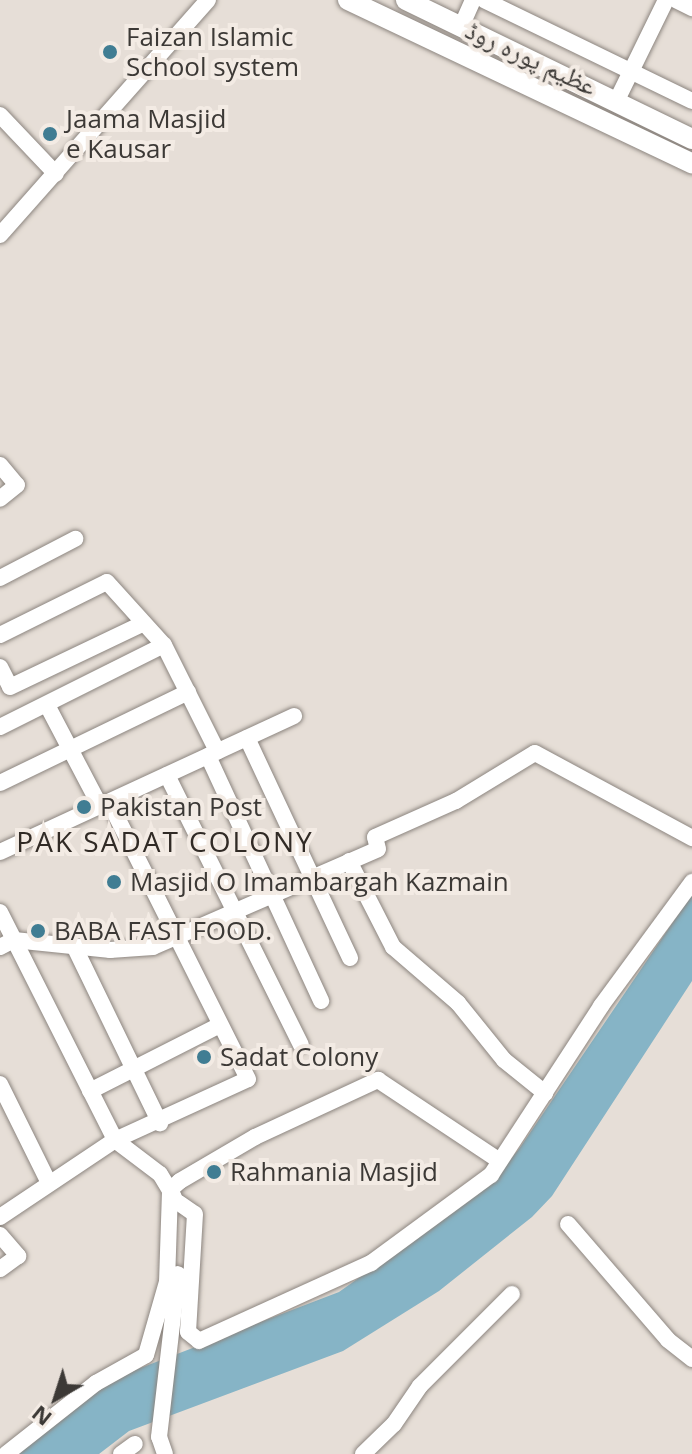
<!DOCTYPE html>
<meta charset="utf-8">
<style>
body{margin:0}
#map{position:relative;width:692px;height:1454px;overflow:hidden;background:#e6ded7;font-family:"Open Sans","Noto Naskh Arabic",sans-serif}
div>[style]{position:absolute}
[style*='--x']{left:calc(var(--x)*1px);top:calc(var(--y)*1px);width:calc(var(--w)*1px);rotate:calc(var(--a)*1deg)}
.water>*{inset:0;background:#86b4c6}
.roads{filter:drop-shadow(0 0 2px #8c857f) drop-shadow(0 0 2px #8c857f)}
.minor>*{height:16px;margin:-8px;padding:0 8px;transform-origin:8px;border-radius:8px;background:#fff}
.major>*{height:20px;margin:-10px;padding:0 10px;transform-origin:10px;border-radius:10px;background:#fff}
.dots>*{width:22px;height:22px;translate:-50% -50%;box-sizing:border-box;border:4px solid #f3ebe4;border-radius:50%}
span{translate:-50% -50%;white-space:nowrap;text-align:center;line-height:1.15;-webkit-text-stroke:8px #f3ebe4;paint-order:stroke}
.poi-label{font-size:26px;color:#3c3936}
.left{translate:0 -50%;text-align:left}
.street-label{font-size:26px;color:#3c3936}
.neighbourhood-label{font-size:28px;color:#302a25;letter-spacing:2px}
.north{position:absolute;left:16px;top:1358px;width:80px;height:80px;-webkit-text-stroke:6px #f3ebe4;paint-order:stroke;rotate:219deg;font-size:22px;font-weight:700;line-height:32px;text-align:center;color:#3c3936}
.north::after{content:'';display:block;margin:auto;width:28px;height:36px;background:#3c3936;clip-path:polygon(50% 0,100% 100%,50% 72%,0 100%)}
</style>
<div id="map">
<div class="water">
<i style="clip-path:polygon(692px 894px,692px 981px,552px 1196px,532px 1217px,439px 1291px,343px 1351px,129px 1431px,99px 1454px,18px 1454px,99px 1390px,130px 1372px,339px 1292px,487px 1187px,519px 1149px)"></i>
</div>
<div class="roads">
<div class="minor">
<i style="--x:484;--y:0;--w:231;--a:25.9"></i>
<i style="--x:676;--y:0;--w:18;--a:27"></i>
<i style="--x:461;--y:27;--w:30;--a:-66"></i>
<i style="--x:616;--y:102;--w:114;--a:-63.9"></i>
<i style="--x:0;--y:115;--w:81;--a:46.5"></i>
<i style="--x:0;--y:235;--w:314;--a:-48.5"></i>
<i style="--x:0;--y:465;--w:26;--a:50"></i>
<i style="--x:17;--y:485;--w:22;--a:141"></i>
<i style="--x:0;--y:578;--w:85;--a:-27.5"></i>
<i style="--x:0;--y:635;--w:119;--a:-26.4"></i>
<i style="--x:107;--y:582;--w:85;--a:47.9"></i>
<i style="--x:164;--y:645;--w:119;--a:63.4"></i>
<i style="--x:0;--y:667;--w:22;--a:63"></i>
<i style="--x:10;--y:687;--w:148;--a:-25.5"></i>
<i style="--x:47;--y:705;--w:114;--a:62.3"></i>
<i style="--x:0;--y:727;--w:183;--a:-26.6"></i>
<i style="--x:247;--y:738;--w:243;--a:64.9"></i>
<i style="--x:208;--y:756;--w:270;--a:65.2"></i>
<i style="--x:167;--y:775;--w:301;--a:63.6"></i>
<i style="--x:0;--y:783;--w:209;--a:-25.8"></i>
<i style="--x:0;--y:852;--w:324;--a:-24.8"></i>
<i style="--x:349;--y:861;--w:97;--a:62.9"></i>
<i style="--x:393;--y:947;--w:86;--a:40.7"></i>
<i style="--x:458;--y:1003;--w:73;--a:51.1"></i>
<i style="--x:504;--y:1060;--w:53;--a:38.8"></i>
<i style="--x:0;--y:912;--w:255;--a:63.2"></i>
<i style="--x:115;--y:1140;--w:56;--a:37.1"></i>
<i style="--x:160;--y:1174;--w:27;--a:59"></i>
<i style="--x:0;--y:947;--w:16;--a:-27"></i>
<i style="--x:14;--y:940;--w:97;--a:5.9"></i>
<i style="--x:110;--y:950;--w:43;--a:-4"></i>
<i style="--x:153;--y:947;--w:245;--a:-23.5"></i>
<i style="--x:378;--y:849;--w:12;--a:-104"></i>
<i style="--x:375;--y:837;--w:89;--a:-24"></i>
<i style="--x:456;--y:801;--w:92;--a:-31.3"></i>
<i style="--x:535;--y:753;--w:179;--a:28.4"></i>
<i style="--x:75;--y:948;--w:195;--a:64.1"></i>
<i style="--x:0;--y:1084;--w:108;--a:63.7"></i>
<i style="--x:90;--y:1091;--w:146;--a:-26.9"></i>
<i style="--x:179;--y:1203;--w:19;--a:35"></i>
<i style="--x:195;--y:1214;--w:118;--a:93.4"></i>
<i style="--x:188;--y:1332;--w:14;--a:39"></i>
<i style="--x:199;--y:1341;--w:189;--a:-24.4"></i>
<i style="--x:371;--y:1263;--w:149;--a:-36.3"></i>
<i style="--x:491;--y:1175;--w:202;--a:-56.9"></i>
<i style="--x:601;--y:1006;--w:154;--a:-53.7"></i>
<i style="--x:0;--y:1217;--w:138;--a:-33.8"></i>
<i style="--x:115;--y:1140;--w:146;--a:-24.6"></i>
<i style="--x:248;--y:1079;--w:310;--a:-116.6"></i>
<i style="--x:568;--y:1224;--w:153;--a:49.2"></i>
<i style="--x:668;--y:1340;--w:31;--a:38"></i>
<i style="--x:0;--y:1235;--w:28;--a:49"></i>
<i style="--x:18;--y:1256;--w:22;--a:144"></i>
<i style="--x:6;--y:1454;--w:115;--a:-38.3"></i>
<i style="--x:96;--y:1383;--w:57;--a:-29.2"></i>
<i style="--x:146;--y:1355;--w:76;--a:-74"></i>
<i style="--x:167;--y:1282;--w:92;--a:-88.1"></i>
<i style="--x:170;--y:1190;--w:13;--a:-42"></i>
<i style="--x:180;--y:1181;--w:87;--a:-30.4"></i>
<i style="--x:255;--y:1137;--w:136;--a:-24.9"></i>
<i style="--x:378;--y:1080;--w:146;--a:33.6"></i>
<i style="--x:121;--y:1454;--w:17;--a:-36"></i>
<i style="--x:165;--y:1454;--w:18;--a:-109"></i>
<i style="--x:159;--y:1437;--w:164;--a:-83.4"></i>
<i style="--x:363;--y:1454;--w:43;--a:-44.1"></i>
<i style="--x:394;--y:1424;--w:46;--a:-55.6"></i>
<i style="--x:420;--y:1386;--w:130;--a:-45"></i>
</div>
<div class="major">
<i style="--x:348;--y:0;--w:381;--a:25.4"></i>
<i style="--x:406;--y:0;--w:318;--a:25.9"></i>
</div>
</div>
<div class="dots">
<i style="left:110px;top:52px;background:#407d93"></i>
<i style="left:50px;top:134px;background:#407d93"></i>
<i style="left:84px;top:807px;background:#407d93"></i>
<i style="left:114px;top:882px;background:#407d93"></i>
<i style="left:38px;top:931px;background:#407d93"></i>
<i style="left:204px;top:1057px;background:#407d93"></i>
<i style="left:214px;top:1172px;background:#407d93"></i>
</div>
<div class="poi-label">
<span class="left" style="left:126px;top:52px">Faizan Islamic<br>School system</span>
<span class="left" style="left:66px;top:134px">Jaama Masjid<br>e Kausar</span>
<span class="left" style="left:100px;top:807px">Pakistan Post</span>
<span class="left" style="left:130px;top:882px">Masjid O Imambargah Kazmain</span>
<span class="left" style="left:54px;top:931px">BABA FAST FOOD.</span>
<span class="left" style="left:220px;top:1057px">Sadat Colony</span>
<span class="left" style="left:230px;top:1172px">Rahmania Masjid</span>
</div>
<div class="street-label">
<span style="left:531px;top:58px;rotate:25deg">عظیم پورہ روڈ</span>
</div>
<div class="neighbourhood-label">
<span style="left:165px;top:841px">PAK SADAT COLONY</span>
</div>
<div class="north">N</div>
</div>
